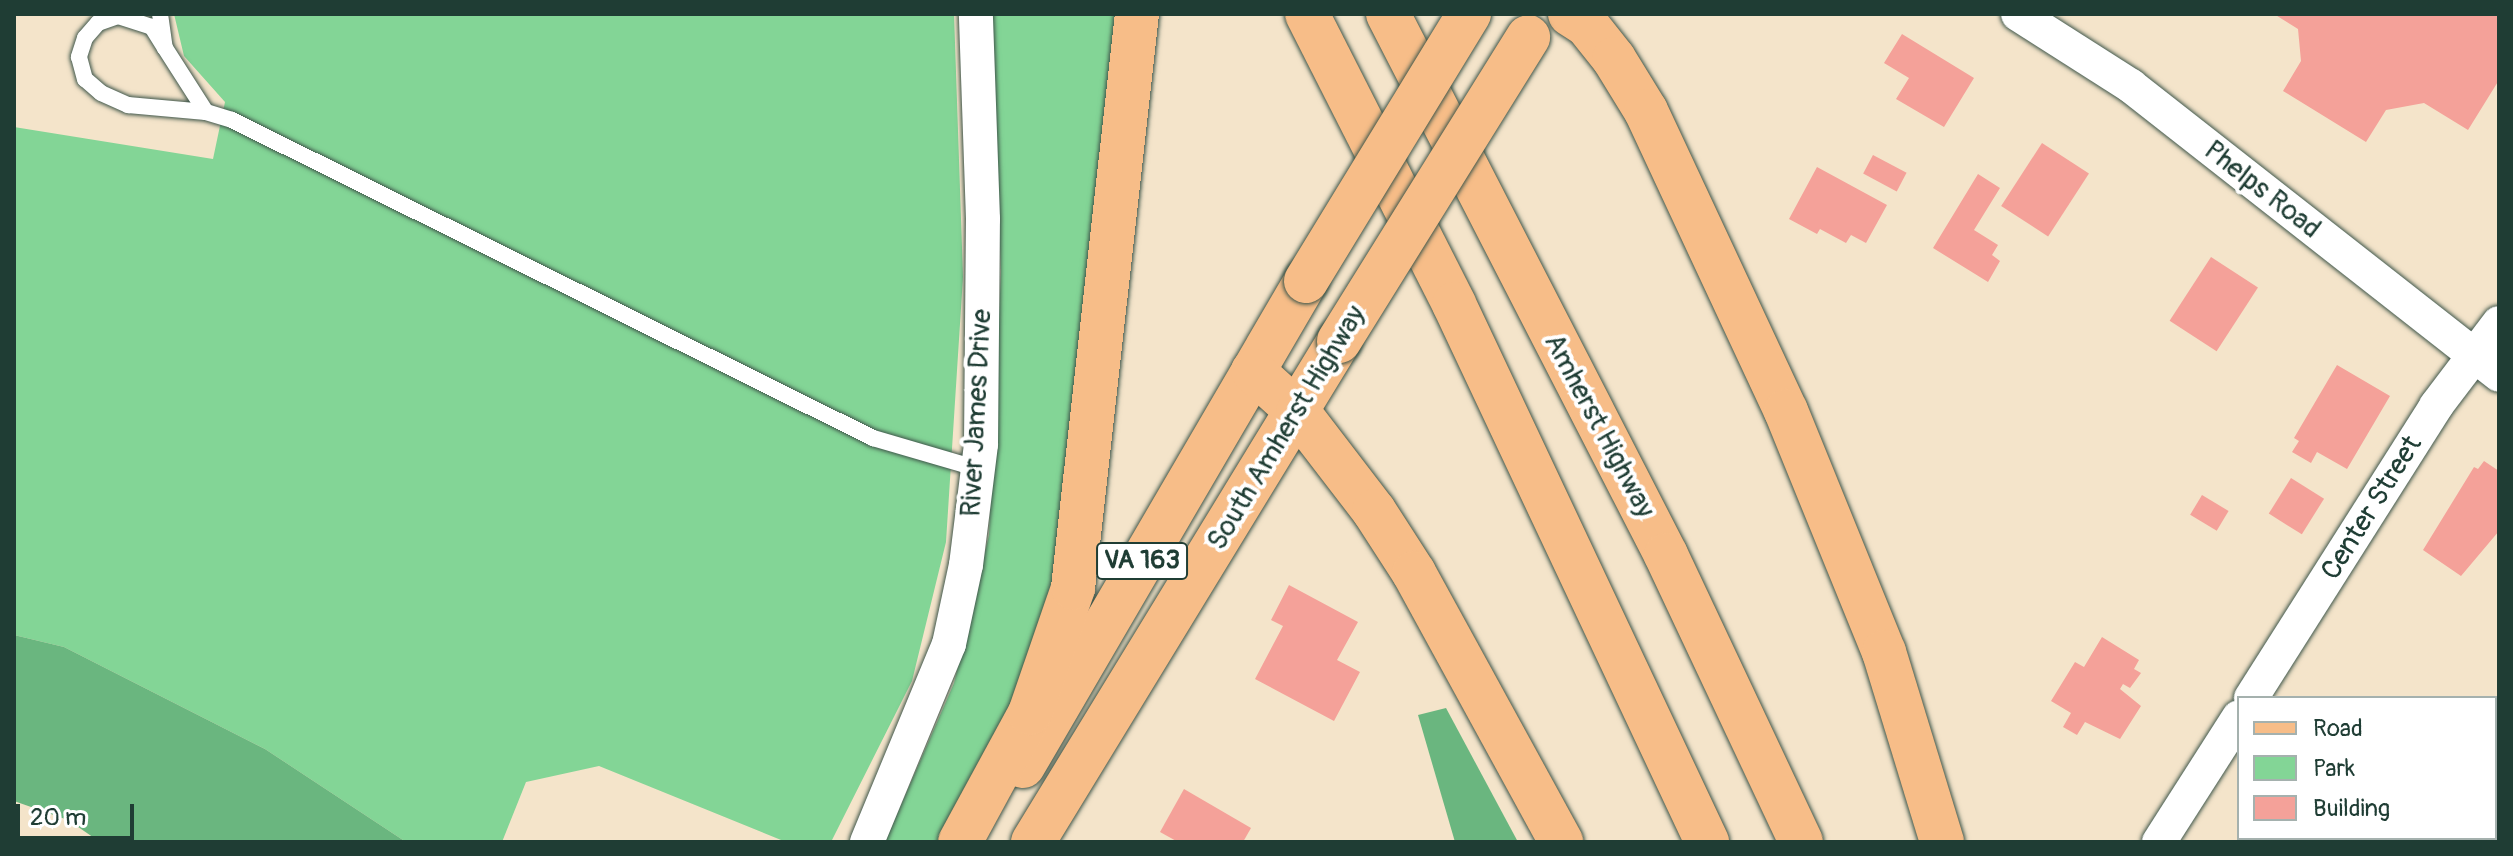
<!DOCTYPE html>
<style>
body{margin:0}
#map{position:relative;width:2513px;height:856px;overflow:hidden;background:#f4e4ca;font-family:Pangolin,sans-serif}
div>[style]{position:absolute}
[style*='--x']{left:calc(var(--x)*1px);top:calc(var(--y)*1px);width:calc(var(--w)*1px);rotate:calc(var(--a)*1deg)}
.green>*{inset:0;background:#83d596}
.forest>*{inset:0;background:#6ab67f}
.building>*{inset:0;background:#f4a199;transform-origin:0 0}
.roads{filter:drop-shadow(0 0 2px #3f564a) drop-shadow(0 0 2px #3f564a)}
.lane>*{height:16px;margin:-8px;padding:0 8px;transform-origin:8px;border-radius:8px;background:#fff}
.street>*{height:34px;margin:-17px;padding:0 17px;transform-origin:17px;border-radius:17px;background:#fff}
.primary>*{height:44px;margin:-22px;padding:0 22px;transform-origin:22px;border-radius:22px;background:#f7bd88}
.highway>*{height:44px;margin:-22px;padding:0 22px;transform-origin:22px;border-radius:22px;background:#f7bd88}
.bridges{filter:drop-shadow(0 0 2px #3f564a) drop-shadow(0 0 2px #3f564a)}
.primary-bridge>*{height:44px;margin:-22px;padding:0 22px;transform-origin:22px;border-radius:22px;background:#f7bd88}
span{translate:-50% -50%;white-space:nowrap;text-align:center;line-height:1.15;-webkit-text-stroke:8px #fff;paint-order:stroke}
.shield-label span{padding:2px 6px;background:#fff;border:2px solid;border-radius:6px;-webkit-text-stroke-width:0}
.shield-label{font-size:26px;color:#1f3d34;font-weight:700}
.street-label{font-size:28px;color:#1f3d34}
.frame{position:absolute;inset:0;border:16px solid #1f3d34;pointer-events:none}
.legend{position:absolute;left:2237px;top:696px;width:260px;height:144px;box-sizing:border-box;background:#fff;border:2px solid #a5b1ae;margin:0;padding:10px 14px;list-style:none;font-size:24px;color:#1f3d34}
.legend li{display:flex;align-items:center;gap:16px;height:40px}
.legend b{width:40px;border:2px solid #a5b1ae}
.scale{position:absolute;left:16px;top:804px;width:118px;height:36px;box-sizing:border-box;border:4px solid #1f3d34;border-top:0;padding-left:10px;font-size:24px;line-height:28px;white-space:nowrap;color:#1f3d34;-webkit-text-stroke:6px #fff;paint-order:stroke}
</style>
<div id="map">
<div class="green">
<i style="clip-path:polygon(174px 14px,954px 14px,963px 277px,946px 542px,912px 681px,831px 842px,786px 842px,599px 766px,526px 782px,502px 842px,406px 842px,265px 749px,64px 647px,14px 635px,14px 127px,213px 159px,225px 102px,184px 56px)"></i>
<i style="clip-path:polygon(991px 14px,1125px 14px,1082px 417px,1047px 608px,1022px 683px,943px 842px,885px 842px,954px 683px,989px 535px,1001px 272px)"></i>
</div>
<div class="forest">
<i style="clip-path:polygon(14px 635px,64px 647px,265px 749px,406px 842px,100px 842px,68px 820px,14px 801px)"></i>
<i style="clip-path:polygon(1446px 708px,1518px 842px,1455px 842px,1418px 715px)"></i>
</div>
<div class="building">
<i style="clip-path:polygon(2274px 14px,2499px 14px,2499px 80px,2468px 130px,2424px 103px,2386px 110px,2366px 142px,2283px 91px,2301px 61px,2298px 29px)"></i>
<i style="clip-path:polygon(1902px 34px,1974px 78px,1944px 127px,1896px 99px,1909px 78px,1884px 63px)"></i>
<i style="left:2042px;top:143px;width:56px;height:75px;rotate:33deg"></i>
<i style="left:1873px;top:155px;width:38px;height:21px;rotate:28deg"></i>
<i style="clip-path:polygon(1817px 167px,1887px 205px,1866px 243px,1851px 235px,1846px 243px,1820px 229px,1817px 234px,1789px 219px)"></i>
<i style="clip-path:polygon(1978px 174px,2000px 188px,1974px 230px,1998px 245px,1992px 255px,2000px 261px,1988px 282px,1933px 248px)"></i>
<i style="left:2211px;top:257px;width:56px;height:76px;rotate:33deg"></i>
<i style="clip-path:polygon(2337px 365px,2390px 396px,2347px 469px,2317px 452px,2311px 463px,2292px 452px,2299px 441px,2294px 438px)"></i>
<i style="clip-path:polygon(2484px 461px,2499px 471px,2499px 531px,2461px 576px,2423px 550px,2474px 467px,2478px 469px)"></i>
<i style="left:2291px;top:478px;width:39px;height:42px;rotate:32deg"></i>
<i style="left:2202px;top:495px;width:31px;height:23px;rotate:31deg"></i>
<i style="clip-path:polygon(1289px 585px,1358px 622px,1337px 660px,1360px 672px,1334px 721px,1255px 679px,1283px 626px,1271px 620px)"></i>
<i style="clip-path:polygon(2102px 637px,2139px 660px,2134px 669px,2141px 673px,2130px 688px,2123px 684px,2120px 689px,2141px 706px,2120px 739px,2085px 722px,2077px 735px,2063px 727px,2071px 713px,2051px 701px,2075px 662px,2084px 667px)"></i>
<i style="clip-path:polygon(2495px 761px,2499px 765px,2495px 815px)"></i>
<i style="clip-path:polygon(1184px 789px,1251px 828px,1243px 842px,1178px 842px,1160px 832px)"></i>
<i style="clip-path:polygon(2272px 838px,2334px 838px,2270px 842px)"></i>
</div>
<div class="roads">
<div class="lane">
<i style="--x:160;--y:14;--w:34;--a:82"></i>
<i style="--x:165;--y:48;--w:76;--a:57.4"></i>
<i style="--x:165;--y:48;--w:25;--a:-122"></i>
<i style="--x:152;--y:27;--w:36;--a:-162"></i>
<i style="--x:118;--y:16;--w:21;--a:161"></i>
<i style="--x:98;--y:23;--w:20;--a:131"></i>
<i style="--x:85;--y:38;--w:20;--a:108"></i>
<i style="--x:79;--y:57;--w:23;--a:75"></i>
<i style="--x:85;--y:79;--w:21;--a:41"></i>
<i style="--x:101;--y:93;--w:30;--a:24"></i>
<i style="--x:128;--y:105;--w:78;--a:5.1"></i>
<i style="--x:206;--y:112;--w:27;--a:17"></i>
<i style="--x:232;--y:120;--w:716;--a:26.39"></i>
<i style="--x:873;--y:438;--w:110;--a:16.3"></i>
<i style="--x:2446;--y:838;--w:6;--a:39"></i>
</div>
<div class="street">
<i style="--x:2018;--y:14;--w:134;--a:32.5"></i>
<i style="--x:2131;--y:86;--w:468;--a:38.1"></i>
<i style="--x:2251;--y:698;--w:346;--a:-57.6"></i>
<i style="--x:2436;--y:406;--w:104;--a:-52.8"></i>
<i style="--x:867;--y:842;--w:214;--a:-67.5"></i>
<i style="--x:949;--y:644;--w:81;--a:-77.9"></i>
<i style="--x:966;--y:565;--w:122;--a:-82.9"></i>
<i style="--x:981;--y:444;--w:225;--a:-89.5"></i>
<i style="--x:983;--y:219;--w:205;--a:-92"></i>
<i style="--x:2159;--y:842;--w:148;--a:-57.4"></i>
</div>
<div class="primary">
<i style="--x:1023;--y:766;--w:562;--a:-59.74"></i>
<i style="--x:1033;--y:842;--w:587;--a:-58.58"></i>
</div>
<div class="highway">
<i style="--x:1307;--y:14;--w:325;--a:63.1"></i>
<i style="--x:1454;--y:304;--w:595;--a:64.81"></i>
<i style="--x:1388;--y:14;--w:608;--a:62.8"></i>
<i style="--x:1666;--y:555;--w:317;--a:64.8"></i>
<i style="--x:1570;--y:14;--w:20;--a:33"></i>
<i style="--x:1587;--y:25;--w:43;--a:51.5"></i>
<i style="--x:1614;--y:59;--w:61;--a:58.4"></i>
<i style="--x:1646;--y:111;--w:331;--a:65"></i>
<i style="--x:1786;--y:411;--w:260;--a:67.9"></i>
<i style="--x:1884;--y:652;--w:199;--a:73"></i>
<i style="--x:1253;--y:371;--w:61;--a:42.3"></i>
<i style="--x:1298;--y:412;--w:125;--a:52.5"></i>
<i style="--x:1374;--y:511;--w:74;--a:57.2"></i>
<i style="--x:1414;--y:573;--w:307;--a:61.3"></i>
<i style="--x:960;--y:842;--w:147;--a:-61.5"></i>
<i style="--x:1030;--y:713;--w:132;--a:-71"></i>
<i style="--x:1073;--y:588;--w:578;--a:-83.64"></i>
</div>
</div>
<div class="bridges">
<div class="primary-bridge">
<i style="--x:1306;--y:281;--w:313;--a:-58.6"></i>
<i style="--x:1339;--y:341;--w:358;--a:-58.1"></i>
</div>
</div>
<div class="shield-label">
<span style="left:1142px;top:561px">VA 163</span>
</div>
<div class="street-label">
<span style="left:2262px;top:190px;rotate:38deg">Phelps Road</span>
<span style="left:977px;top:413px;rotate:-87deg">River James Drive</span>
<span style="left:1599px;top:426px;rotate:62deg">Amherst Highway</span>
<span style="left:1287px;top:428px;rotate:-59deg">South Amherst Highway</span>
<span style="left:2372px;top:508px;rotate:-58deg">Center Street</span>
</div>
<div class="frame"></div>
<ul class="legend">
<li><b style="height:10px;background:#f7bd88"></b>Road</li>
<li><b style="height:22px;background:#83d596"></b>Park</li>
<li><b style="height:22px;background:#f4a199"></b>Building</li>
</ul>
<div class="scale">20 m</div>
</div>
